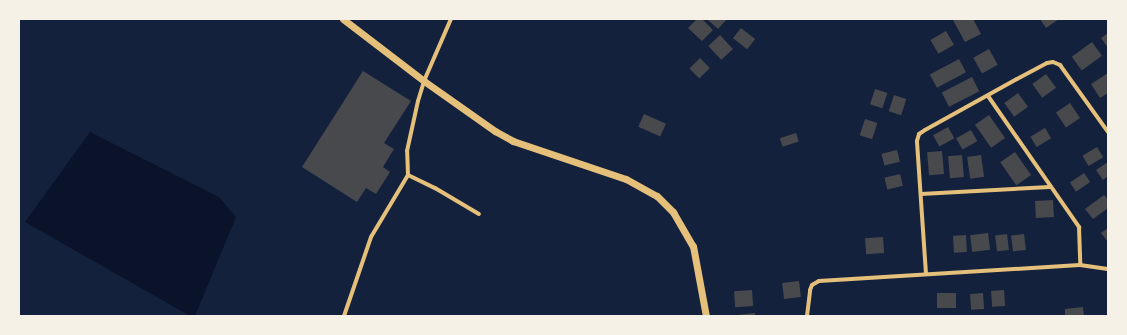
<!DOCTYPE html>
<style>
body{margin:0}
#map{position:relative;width:1127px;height:335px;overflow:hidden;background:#14213d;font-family:Spectral,serif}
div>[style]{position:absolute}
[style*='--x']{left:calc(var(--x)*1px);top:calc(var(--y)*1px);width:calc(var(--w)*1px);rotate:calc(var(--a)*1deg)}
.water>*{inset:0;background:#0b132b}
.building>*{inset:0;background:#48494c;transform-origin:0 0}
.minor>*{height:4px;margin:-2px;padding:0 2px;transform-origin:2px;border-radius:2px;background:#e5c07b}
.tertiary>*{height:7px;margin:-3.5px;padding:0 3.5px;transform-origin:3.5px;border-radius:3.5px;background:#e5c07b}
span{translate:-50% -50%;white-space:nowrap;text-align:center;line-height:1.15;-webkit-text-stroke:4px #f6f1e7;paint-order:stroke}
.frame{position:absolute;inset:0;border:20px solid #f6f1e7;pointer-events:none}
</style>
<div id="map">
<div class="water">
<i style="clip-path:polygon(90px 132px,219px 197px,236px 217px,195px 316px,190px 316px,25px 222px)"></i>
</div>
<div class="building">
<i style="clip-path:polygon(697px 19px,702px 19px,713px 30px,702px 41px,688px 28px)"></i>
<i style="clip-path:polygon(707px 19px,727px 19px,718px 29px)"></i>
<i style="clip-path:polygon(973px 19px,981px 34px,965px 42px,953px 20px)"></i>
<i style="clip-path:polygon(1040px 19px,1059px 19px,1046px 28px)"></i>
<i style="left:741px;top:28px;width:18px;height:13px;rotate:38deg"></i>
<i style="left:946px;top:31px;width:16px;height:18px;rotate:60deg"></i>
<i style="clip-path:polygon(1108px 33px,1108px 48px,1101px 38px)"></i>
<i style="left:720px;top:35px;width:19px;height:16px;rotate:47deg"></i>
<i style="left:1092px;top:42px;width:17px;height:25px;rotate:54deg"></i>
<i style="left:989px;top:49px;width:18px;height:18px;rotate:61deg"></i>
<i style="left:700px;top:58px;width:14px;height:15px;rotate:45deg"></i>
<i style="left:959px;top:59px;width:15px;height:33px;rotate:62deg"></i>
<i style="clip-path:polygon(363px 71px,411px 101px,384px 143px,394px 149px,383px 167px,390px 172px,376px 194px,366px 188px,357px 202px,302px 167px)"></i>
<i style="clip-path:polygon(1108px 73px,1108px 93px,1100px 98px,1091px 84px)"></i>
<i style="left:1046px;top:74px;width:17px;height:17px;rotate:54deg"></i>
<i style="left:972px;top:77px;width:16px;height:34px;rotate:63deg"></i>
<i style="left:875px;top:89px;width:13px;height:16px;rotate:18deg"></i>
<i style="left:1018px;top:93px;width:17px;height:17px;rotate:54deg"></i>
<i style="left:894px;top:95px;width:13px;height:17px;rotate:18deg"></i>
<i style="left:1070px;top:103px;width:18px;height:17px;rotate:56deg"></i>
<i style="left:644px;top:114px;width:24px;height:14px;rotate:24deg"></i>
<i style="left:989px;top:115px;width:28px;height:17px;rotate:55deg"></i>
<i style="left:865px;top:119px;width:13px;height:17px;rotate:18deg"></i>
<i style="left:948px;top:127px;width:13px;height:17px;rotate:61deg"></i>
<i style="left:1045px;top:128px;width:12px;height:17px;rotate:59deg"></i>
<i style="left:971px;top:130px;width:13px;height:17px;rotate:61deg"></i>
<i style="left:796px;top:133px;width:9px;height:17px;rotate:72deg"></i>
<i style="left:1097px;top:147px;width:12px;height:17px;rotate:59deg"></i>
<i style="left:897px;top:150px;width:12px;height:16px;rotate:76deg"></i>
<i style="left:942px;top:151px;width:23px;height:15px;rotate:85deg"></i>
<i style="left:1015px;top:152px;width:28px;height:18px;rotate:55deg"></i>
<i style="left:962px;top:155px;width:22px;height:14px;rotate:85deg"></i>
<i style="left:981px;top:155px;width:22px;height:14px;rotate:82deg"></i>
<i style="clip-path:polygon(1108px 162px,1108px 176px,1103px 180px,1096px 170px)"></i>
<i style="left:1084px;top:173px;width:11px;height:17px;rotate:56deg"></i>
<i style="left:900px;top:174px;width:12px;height:16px;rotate:76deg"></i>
<i style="clip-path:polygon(1104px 195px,1108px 200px,1108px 208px,1093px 219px,1085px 209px)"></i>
<i style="left:1053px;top:200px;width:17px;height:18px;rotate:87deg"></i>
<i style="clip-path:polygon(1108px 228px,1108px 242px,1101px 233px)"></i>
<i style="left:988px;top:233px;width:17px;height:18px;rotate:83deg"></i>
<i style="left:1007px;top:234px;width:16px;height:12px;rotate:83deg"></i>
<i style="left:1024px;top:234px;width:16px;height:13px;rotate:83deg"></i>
<i style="left:966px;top:235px;width:17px;height:13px;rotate:87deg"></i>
<i style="left:883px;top:237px;width:16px;height:18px;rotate:86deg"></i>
<i style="left:799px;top:281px;width:16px;height:17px;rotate:83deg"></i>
<i style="left:752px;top:290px;width:16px;height:18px;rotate:86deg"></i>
<i style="left:1004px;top:290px;width:16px;height:13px;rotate:86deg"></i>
<i style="left:937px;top:293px;width:19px;height:15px"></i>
<i style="left:983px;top:293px;width:16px;height:13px;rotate:86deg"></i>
<i style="clip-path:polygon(1083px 307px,1084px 316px,1065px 316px,1065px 309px)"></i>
<i style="clip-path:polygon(755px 313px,755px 316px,737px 316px,737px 315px)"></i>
</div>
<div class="minor">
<i style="--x:988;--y:96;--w:160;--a:55.2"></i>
<i style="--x:1079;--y:227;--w:38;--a:88"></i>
<i style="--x:408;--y:175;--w:30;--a:26"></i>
<i style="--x:435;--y:188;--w:51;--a:30.6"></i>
<i style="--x:921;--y:194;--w:129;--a:-3.1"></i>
<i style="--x:926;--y:274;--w:133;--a:-93.9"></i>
<i style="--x:917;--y:141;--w:7;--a:-74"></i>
<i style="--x:919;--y:134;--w:7;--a:-34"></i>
<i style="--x:925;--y:130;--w:105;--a:-29"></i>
<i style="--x:1017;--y:79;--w:34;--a:-28"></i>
<i style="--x:1047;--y:63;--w:6;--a:-9"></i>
<i style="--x:1053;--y:62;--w:8;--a:23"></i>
<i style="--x:1060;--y:65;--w:82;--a:54.4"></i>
<i style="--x:344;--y:316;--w:83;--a:-71.1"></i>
<i style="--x:371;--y:237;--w:72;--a:-59.2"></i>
<i style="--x:408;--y:175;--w:24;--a:-92"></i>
<i style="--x:407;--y:151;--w:51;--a:-77.6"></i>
<i style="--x:418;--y:101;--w:21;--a:-73"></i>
<i style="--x:424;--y:81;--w:68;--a:-66.5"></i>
<i style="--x:807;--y:316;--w:26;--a:-83"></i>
<i style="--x:810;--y:290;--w:5;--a:-68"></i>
<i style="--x:812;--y:285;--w:8;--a:-30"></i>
<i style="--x:819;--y:281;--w:261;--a:-3.5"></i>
<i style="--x:1080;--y:265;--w:28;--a:8"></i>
</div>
<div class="tertiary">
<i style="--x:343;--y:19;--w:102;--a:37.4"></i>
<i style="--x:424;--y:81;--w:87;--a:35.2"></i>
<i style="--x:495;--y:131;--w:21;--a:29"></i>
<i style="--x:513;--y:141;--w:119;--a:18.6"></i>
<i style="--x:626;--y:179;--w:35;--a:29"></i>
<i style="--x:657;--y:196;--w:23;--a:45"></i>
<i style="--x:673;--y:212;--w:39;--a:60"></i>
<i style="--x:693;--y:246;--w:71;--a:79.5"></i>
</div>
<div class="frame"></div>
</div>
